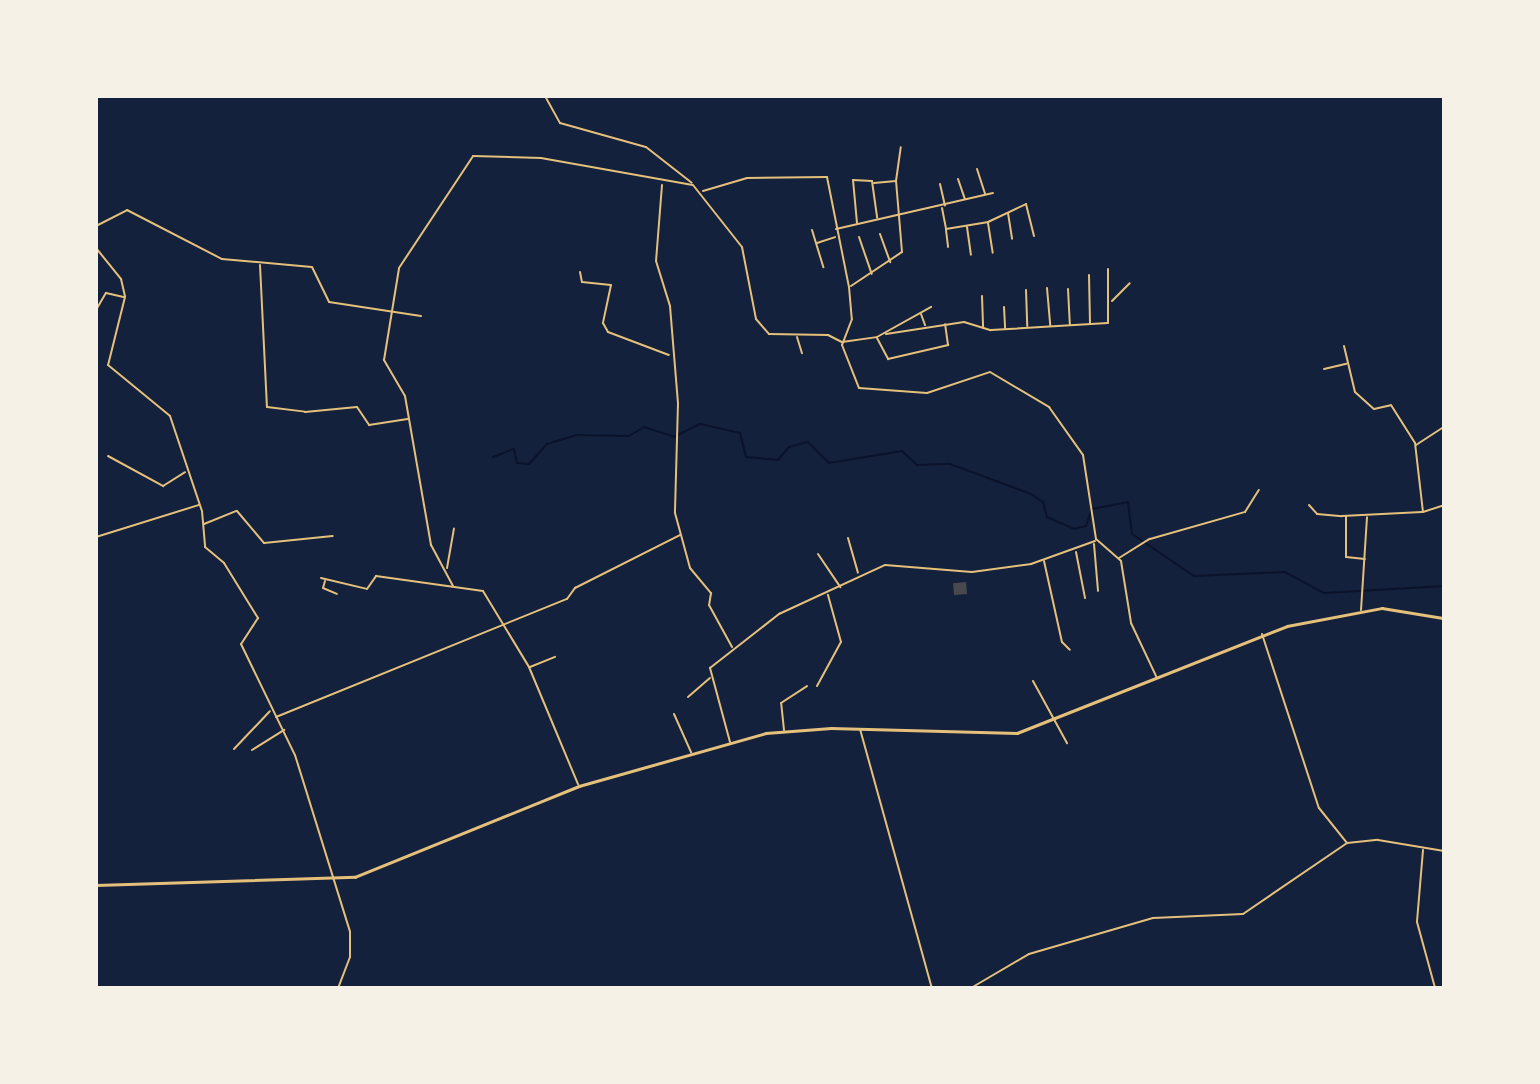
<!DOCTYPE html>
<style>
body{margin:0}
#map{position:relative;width:1540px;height:1084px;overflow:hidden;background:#14213d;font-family:Jost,sans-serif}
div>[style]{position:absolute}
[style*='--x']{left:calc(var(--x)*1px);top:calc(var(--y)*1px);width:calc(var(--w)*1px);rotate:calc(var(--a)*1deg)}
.stream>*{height:2px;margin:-1px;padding:0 1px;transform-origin:1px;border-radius:1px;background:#0b132b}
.building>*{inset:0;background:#48494c;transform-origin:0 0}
.minor>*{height:2px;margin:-1px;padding:0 1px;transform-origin:1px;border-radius:1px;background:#e5c07b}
.tertiary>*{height:2.5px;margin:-1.25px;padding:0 1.25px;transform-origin:1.25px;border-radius:1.25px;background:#e5c07b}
span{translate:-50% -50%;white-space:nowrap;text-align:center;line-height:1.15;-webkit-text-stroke:5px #f6f1e7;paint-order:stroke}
.frame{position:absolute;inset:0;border:98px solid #f6f1e7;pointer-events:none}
</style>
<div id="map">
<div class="stream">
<i style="--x:493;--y:457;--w:22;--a:-21"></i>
<i style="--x:514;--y:449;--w:14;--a:78"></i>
<i style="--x:517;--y:463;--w:12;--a:5"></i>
<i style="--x:529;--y:464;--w:27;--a:-48"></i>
<i style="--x:547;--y:444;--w:30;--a:-17"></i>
<i style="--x:576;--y:435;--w:53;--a:1.1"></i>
<i style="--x:629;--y:436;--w:17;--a:-31"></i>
<i style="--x:644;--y:427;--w:32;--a:18"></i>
<i style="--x:674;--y:437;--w:29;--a:-27"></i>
<i style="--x:700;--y:424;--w:41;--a:12.7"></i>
<i style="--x:740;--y:433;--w:25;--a:76"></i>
<i style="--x:746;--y:457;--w:32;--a:5"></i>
<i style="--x:778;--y:460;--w:17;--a:-50"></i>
<i style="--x:789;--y:447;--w:20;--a:-15"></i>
<i style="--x:808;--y:442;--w:30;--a:45"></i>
<i style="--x:829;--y:463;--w:74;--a:-9.3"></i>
<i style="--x:902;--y:451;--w:21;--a:43"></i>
<i style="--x:917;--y:465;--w:33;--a:-2"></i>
<i style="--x:950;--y:464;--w:86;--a:20.3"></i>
<i style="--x:1031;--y:494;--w:14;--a:34"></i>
<i style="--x:1043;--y:502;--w:16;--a:75"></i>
<i style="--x:1047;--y:517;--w:30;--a:24"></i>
<i style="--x:1074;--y:529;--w:12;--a:-14"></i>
<i style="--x:1086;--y:526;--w:18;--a:-71"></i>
<i style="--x:1092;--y:509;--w:37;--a:-11"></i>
<i style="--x:1128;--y:502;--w:32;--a:83"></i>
<i style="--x:1132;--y:534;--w:75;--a:34.1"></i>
<i style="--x:1194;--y:576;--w:91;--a:-2.5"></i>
<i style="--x:1285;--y:572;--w:44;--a:28.3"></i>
<i style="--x:1324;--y:593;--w:120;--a:-3.3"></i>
</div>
<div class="building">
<i style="left:966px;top:582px;width:12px;height:13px;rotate:85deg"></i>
</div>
<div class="minor">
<i style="--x:545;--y:96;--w:31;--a:61"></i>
<i style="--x:560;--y:123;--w:89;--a:15.6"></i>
<i style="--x:646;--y:147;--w:58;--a:38"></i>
<i style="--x:977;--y:169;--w:26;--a:72"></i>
<i style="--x:958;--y:179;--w:21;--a:71"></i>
<i style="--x:874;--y:183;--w:22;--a:-5"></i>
<i style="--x:940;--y:184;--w:22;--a:77"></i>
<i style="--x:662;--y:185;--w:76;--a:94.5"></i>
<i style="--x:656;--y:261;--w:47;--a:72.7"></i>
<i style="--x:670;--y:306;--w:97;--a:85.3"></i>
<i style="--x:678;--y:403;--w:110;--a:91.6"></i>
<i style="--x:675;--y:513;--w:57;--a:74.7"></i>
<i style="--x:690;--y:568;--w:33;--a:50"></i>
<i style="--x:711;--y:593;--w:12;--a:99"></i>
<i style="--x:709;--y:605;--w:48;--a:61.3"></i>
<i style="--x:703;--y:191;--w:46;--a:-16.5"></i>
<i style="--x:747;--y:178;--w:80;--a:-0.7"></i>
<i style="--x:827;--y:177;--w:112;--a:78.7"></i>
<i style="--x:849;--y:287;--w:32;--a:85"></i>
<i style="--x:852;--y:319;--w:28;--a:111"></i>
<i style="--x:842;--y:345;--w:46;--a:68.4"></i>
<i style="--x:859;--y:388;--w:68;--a:4.2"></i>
<i style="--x:927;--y:393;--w:66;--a:-18.4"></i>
<i style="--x:990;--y:372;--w:69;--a:30.7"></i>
<i style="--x:1049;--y:407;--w:59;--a:54.7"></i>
<i style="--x:1083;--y:455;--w:85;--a:81.2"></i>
<i style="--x:1096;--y:539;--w:33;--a:41"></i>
<i style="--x:1121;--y:561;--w:63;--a:80.8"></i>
<i style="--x:1131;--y:623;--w:59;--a:64.7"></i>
<i style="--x:942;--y:208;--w:21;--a:79"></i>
<i style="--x:946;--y:229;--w:43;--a:-9.5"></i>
<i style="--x:988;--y:222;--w:42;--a:-25.3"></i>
<i style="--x:1026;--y:204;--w:33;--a:76"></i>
<i style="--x:1008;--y:213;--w:26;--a:81"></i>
<i style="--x:857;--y:223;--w:43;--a:-95.3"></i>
<i style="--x:853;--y:180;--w:19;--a:3"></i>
<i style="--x:872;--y:181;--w:37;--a:82"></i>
<i style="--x:988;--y:223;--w:30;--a:81"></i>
<i style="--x:96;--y:226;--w:35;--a:-27"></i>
<i style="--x:127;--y:210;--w:107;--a:27.3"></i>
<i style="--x:222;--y:259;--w:90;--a:5.1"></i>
<i style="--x:312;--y:267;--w:39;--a:64"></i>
<i style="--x:329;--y:302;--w:93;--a:8.7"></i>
<i style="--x:967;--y:227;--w:28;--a:82"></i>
<i style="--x:836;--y:229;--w:161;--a:-12.9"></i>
<i style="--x:812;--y:230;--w:39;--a:73"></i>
<i style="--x:946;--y:230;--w:17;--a:83"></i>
<i style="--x:880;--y:234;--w:30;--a:70"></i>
<i style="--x:859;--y:237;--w:39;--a:71"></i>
<i style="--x:817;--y:243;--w:19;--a:-18"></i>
<i style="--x:96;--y:248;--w:40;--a:51"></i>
<i style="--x:121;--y:279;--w:18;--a:77"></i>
<i style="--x:125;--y:297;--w:70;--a:104"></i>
<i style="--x:108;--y:365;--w:80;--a:39.4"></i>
<i style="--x:170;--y:416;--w:100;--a:71.4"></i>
<i style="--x:202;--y:511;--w:36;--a:85"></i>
<i style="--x:205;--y:547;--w:25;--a:40"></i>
<i style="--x:224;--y:563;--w:65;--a:58.3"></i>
<i style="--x:258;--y:618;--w:31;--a:123"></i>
<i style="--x:241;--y:644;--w:123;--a:64.1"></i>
<i style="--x:295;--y:755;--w:185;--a:72.7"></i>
<i style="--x:350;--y:932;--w:25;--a:90"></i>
<i style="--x:350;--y:957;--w:33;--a:111"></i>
<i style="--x:260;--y:265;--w:142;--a:87.2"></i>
<i style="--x:267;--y:407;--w:38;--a:7"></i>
<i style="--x:305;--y:412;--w:52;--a:-5.5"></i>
<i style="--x:357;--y:407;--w:22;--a:56"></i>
<i style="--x:369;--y:425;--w:39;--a:-9"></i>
<i style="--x:580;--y:272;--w:10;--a:79"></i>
<i style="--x:582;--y:282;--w:29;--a:6"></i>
<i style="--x:611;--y:285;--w:39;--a:102"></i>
<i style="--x:603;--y:323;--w:10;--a:61"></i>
<i style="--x:608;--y:332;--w:65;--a:20.7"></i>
<i style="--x:1089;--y:275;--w:49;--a:88.8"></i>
<i style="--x:851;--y:286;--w:61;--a:-33.7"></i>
<i style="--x:902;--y:252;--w:71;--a:-94.8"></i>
<i style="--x:896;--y:181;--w:34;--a:-82"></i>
<i style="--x:1047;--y:288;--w:38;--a:85"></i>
<i style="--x:1068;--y:289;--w:36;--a:87"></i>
<i style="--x:1026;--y:290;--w:36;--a:88"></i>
<i style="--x:982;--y:296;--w:32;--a:88"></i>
<i style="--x:1112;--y:301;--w:25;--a:-45"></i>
<i style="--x:1004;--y:307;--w:21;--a:87"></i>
<i style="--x:96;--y:310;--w:20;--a:-60"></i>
<i style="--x:106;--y:293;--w:18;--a:13"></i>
<i style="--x:921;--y:314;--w:12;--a:70"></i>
<i style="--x:886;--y:334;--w:79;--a:-8.7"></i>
<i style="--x:964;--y:322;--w:28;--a:17"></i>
<i style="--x:991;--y:330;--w:117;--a:-3.4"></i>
<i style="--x:1108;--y:323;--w:54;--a:-90"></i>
<i style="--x:797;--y:337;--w:17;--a:73"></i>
<i style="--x:877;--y:338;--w:24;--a:62"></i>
<i style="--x:888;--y:359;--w:62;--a:-13.1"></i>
<i style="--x:948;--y:345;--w:21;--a:-98"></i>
<i style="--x:1344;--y:346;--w:47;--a:76.6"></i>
<i style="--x:1355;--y:392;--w:25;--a:42"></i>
<i style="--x:1374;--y:409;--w:17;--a:-13"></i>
<i style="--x:1391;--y:405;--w:45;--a:57.7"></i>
<i style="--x:1415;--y:443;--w:69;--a:83.4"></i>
<i style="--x:1423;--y:512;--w:22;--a:-18"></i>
<i style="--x:1324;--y:369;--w:23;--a:-13"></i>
<i style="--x:1416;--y:445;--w:33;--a:-33"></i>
<i style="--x:108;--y:456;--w:63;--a:28.6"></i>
<i style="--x:163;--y:486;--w:26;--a:-32"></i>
<i style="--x:1309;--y:505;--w:12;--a:48"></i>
<i style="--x:1317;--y:514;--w:25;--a:5"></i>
<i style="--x:1342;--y:516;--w:80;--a:-2.9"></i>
<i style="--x:1346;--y:516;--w:41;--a:90"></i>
<i style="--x:1346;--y:557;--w:19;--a:6"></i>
<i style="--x:204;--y:524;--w:35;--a:-22"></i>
<i style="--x:237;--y:511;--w:42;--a:49.8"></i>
<i style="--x:264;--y:543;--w:69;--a:-5.8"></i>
<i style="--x:96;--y:537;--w:108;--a:-17.3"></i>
<i style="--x:848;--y:538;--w:36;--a:74"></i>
<i style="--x:1094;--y:544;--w:47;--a:85.1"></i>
<i style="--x:1076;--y:552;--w:47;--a:78.9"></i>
<i style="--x:818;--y:554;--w:40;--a:56"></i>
<i style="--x:1119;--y:558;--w:36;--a:-32"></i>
<i style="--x:1150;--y:539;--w:99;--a:-15.9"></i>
<i style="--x:1245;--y:512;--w:26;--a:-58"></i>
<i style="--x:1044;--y:561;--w:83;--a:77.5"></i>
<i style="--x:1062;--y:642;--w:11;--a:45"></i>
<i style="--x:447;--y:568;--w:40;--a:-80"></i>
<i style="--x:321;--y:578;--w:47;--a:13.4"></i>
<i style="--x:367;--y:589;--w:16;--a:-55"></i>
<i style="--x:376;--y:576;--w:108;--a:8"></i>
<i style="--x:483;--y:591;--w:89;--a:58.8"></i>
<i style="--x:529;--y:667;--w:127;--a:67.3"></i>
<i style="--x:325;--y:581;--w:7;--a:106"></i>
<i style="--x:323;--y:588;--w:15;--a:23"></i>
<i style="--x:453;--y:586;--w:47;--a:-118.2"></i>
<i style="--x:431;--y:545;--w:151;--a:-99.9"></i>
<i style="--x:405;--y:396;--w:42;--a:-120.3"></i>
<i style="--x:384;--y:360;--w:93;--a:-80.7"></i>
<i style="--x:399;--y:268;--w:134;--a:-56.5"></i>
<i style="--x:473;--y:156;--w:68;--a:1.7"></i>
<i style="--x:541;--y:158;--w:154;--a:10.1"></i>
<i style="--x:693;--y:185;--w:79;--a:51.7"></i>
<i style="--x:742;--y:247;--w:73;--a:79"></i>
<i style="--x:756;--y:319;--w:20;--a:49"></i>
<i style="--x:769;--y:334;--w:59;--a:1"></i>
<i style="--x:828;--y:335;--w:16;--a:27"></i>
<i style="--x:842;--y:342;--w:35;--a:-8"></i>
<i style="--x:877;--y:337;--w:62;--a:-29.1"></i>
<i style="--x:1361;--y:610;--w:93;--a:-86.3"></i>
<i style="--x:1262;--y:634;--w:183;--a:71.9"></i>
<i style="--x:1319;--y:808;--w:45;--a:51.3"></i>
<i style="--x:530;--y:667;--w:27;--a:-22"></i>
<i style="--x:1033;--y:681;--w:71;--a:61.3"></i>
<i style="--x:817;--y:686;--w:50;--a:-61.4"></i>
<i style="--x:841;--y:642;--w:49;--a:-105.5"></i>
<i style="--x:688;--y:697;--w:29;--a:-41"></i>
<i style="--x:674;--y:714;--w:42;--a:65.9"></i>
<i style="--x:276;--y:717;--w:314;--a:-22.1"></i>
<i style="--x:567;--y:599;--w:14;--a:-54"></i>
<i style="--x:575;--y:588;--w:118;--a:-26.8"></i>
<i style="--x:860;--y:729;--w:269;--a:74.5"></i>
<i style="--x:784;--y:730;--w:27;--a:-96"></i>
<i style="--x:781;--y:703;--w:31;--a:-33"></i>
<i style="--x:730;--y:742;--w:77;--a:-105.1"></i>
<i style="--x:710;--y:668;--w:88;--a:-38"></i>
<i style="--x:779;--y:614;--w:117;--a:-24.8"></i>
<i style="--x:885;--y:565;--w:87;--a:4.6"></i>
<i style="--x:972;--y:572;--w:60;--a:-7.7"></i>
<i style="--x:1031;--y:564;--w:68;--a:-19.8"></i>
<i style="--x:234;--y:749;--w:52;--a:-46.5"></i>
<i style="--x:252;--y:750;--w:38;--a:-32"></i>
<i style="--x:1423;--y:850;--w:72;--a:94.8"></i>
<i style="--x:1417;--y:922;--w:68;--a:74.7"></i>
<i style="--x:971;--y:988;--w:67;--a:-30.4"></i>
<i style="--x:1029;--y:954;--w:129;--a:-16.2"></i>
<i style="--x:1153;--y:918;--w:90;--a:-2.5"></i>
<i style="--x:1243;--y:914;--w:126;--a:-34.3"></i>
<i style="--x:1347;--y:843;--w:31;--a:-6"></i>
<i style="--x:1378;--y:840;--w:67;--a:9.5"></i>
</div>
<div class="tertiary">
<i style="--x:96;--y:885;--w:259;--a:-1.8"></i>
<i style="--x:355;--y:877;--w:242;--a:-22.1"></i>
<i style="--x:579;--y:786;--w:194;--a:-15.8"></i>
<i style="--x:766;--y:733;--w:65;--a:-4.4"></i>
<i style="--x:831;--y:728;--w:186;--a:1.5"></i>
<i style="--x:1017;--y:733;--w:290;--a:-21.6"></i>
<i style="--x:1287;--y:626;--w:97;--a:-10.7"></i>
<i style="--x:1382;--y:608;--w:63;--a:9.2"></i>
</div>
<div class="frame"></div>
</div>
